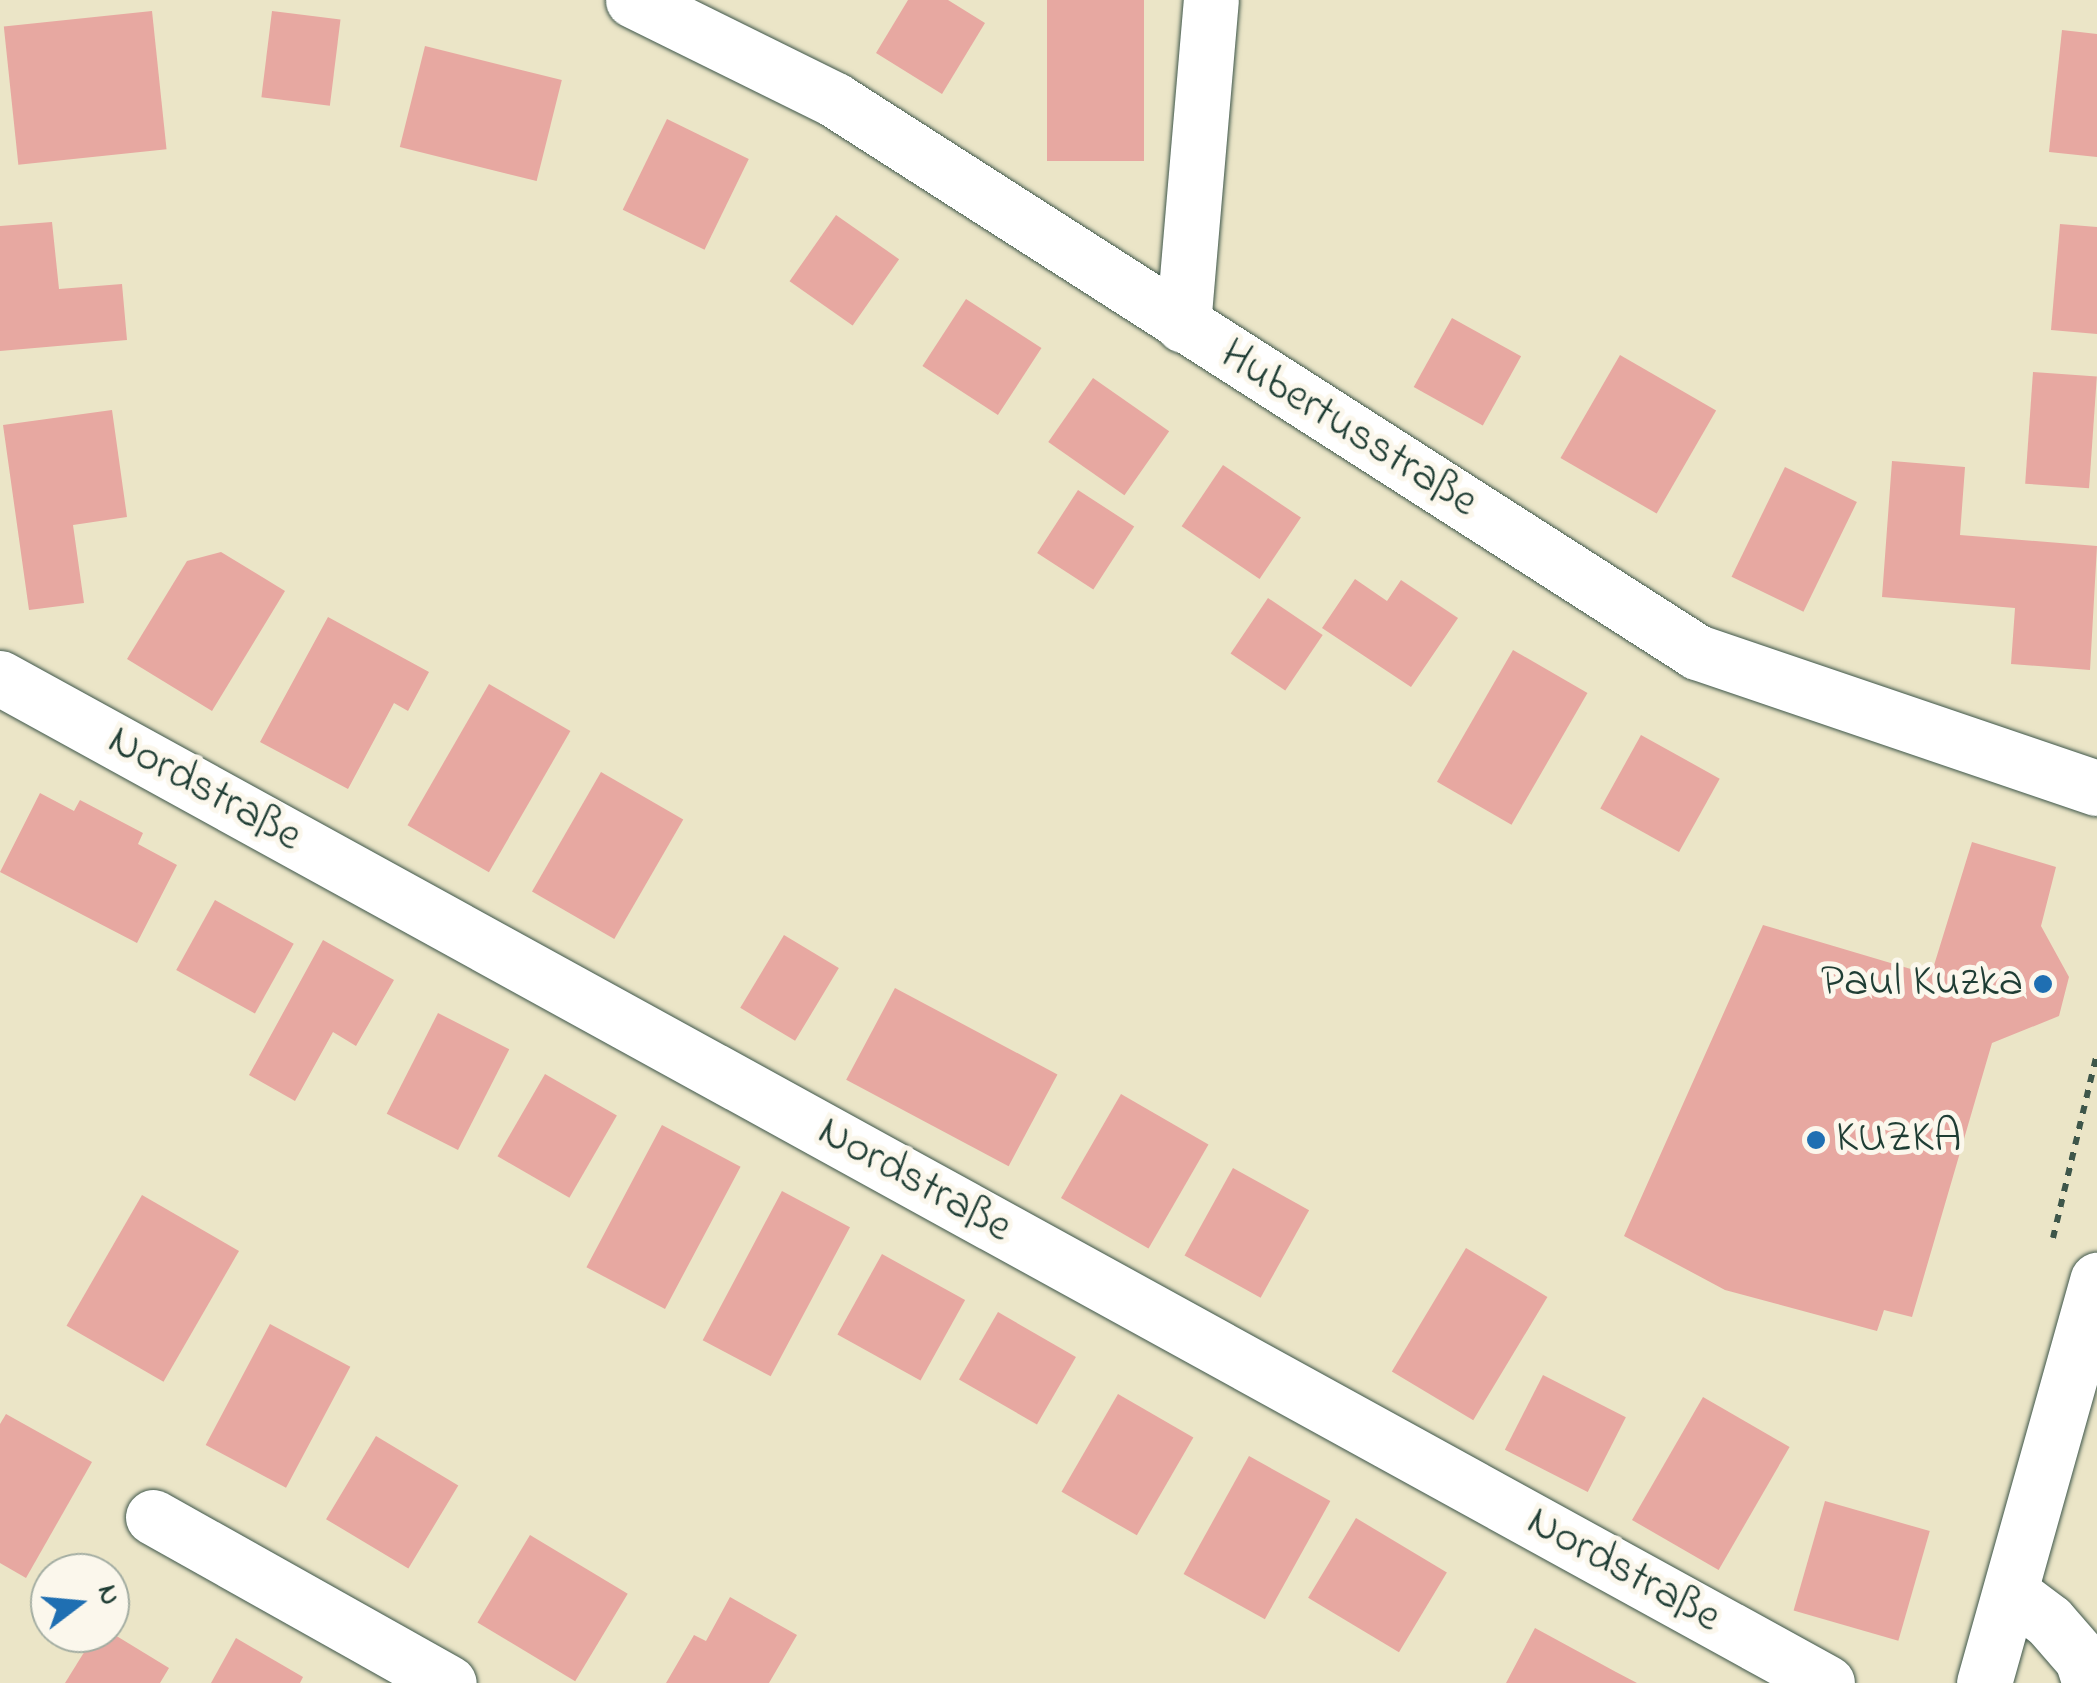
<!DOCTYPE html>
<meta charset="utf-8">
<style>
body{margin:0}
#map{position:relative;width:2097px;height:1683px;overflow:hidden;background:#ebe5c7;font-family:"Indie Flower",sans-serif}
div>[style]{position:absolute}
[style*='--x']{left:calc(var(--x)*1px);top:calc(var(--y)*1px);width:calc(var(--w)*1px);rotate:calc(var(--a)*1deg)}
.building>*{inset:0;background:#e7a8a1;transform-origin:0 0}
.path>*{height:6px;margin-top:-3px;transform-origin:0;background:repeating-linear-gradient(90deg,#3e564a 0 8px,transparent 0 16px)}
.roads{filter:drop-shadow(0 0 2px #3e564a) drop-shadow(0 0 2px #3e564a)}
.minor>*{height:55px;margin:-27.5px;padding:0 27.5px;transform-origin:27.5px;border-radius:27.5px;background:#fff}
.dots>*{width:28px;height:28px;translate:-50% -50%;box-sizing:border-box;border:5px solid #fbf7ec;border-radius:50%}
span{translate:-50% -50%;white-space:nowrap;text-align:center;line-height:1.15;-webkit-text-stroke:10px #fbf7ec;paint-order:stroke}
.street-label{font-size:45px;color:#1f3d34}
.poi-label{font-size:45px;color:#1f3d34}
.right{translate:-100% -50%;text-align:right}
.left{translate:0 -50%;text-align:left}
.north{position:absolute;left:30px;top:1553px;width:100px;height:100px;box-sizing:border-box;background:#fbf7ec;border:2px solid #a3ada2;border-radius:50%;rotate:74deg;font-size:28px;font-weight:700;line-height:40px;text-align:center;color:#1f3d34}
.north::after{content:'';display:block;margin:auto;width:35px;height:45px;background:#1f6fb2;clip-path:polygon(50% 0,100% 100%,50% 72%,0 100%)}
</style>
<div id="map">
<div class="building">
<i style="clip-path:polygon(908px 0,948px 0,985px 23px,942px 94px,876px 53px)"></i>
<i style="left:1047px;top:0;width:97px;height:161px"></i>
<i style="left:152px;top:11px;width:139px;height:149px;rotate:84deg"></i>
<i style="left:272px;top:11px;width:69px;height:87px;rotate:7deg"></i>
<i style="clip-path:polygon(2062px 30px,2097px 34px,2097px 157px,2049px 152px)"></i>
<i style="left:425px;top:46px;width:141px;height:104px;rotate:14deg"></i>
<i style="left:667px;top:119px;width:91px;height:101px;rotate:26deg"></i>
<i style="left:836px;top:215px;width:77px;height:81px;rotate:35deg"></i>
<i style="clip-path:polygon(52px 222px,59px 289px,122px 284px,127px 340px,0 351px,0 226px)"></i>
<i style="clip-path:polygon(2060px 224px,2097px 227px,2097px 334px,2051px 330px)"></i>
<i style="left:966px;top:299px;width:90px;height:80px;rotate:33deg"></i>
<i style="left:1452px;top:318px;width:79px;height:79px;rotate:29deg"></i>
<i style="left:1620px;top:355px;width:111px;height:119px;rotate:30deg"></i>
<i style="left:2033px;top:372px;width:64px;height:112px;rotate:4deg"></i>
<i style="left:1093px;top:378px;width:93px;height:78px;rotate:35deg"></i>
<i style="clip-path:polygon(112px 410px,127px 517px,73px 525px,84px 603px,29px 610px,3px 425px)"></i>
<i style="clip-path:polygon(1892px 461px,1965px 467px,1960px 535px,2097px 546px,2090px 670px,2011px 664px,2015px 608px,1882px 597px)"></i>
<i style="left:1223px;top:465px;width:94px;height:74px;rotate:34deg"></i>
<i style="left:1785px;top:467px;width:80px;height:122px;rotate:26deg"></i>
<i style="left:1078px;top:490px;width:67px;height:75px;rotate:33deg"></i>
<i style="clip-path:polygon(221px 552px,285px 591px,212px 711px,127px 659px,187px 561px)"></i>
<i style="clip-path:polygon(1355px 579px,1387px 601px,1401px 580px,1458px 618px,1411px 687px,1322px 628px)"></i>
<i style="left:1268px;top:598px;width:66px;height:67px;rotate:34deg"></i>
<i style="clip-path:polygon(328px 617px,429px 672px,408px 711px,394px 703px,348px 789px,260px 742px)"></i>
<i style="left:1513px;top:650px;width:86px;height:152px;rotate:30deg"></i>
<i style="left:489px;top:684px;width:94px;height:163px;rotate:30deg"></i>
<i style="left:1641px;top:735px;width:90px;height:84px;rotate:29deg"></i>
<i style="left:601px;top:772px;width:95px;height:138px;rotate:30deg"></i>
<i style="clip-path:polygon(40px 793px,74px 811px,80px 800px,143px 833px,138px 844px,177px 865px,137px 943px,0 872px)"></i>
<i style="clip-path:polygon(1972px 842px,2056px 867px,2041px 926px,2069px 977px,2059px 1016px,1992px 1043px,1912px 1317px,1884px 1310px,1877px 1331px,1725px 1290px,1624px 1236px,1763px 925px,1931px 975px)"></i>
<i style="left:215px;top:900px;width:90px;height:80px;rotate:29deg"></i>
<i style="left:784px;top:935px;width:64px;height:85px;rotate:31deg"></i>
<i style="clip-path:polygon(323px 940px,394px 980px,356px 1046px,333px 1032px,295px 1101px,249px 1075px)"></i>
<i style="left:895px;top:988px;width:184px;height:104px;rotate:28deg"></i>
<i style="left:438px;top:1013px;width:80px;height:113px;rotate:27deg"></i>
<i style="left:545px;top:1074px;width:83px;height:95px;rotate:30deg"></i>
<i style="left:1121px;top:1094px;width:101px;height:120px;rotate:30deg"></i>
<i style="left:662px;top:1125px;width:89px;height:161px;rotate:28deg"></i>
<i style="left:1233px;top:1168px;width:87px;height:100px;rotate:29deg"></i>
<i style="left:782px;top:1191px;width:77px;height:169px;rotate:28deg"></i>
<i style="left:142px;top:1195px;width:112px;height:151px;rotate:30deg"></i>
<i style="left:1466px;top:1248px;width:95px;height:144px;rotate:31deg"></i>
<i style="left:882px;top:1254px;width:95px;height:92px;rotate:29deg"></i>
<i style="left:998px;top:1312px;width:90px;height:78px;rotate:30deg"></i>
<i style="left:270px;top:1324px;width:91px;height:137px;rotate:28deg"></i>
<i style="left:1543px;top:1375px;width:93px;height:84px;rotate:27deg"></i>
<i style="left:1118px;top:1394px;width:87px;height:113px;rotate:30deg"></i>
<i style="left:1703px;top:1397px;width:100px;height:142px;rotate:30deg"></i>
<i style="clip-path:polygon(6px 1414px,92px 1462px,26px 1578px,0 1563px,0 1424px)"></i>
<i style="left:376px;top:1436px;width:96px;height:97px;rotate:31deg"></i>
<i style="left:1249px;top:1456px;width:93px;height:135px;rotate:29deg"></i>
<i style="left:1825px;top:1501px;width:109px;height:114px;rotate:16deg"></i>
<i style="left:1356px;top:1518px;width:106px;height:93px;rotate:31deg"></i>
<i style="left:530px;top:1535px;width:114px;height:102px;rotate:31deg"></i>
<i style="clip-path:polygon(730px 1597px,797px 1635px,769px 1683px,666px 1683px,694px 1635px,706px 1641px)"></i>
<i style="clip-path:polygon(1535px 1628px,1616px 1672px,1637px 1683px,1506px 1683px)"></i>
<i style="clip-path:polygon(110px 1632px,169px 1668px,160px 1683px,65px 1683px,96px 1633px)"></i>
<i style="clip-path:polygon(236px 1638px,303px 1677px,300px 1683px,211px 1683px)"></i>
</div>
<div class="path">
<i style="--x:2053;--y:1238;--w:189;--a:-76.6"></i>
</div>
<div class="roads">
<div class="minor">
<i style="--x:633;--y:0;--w:225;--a:26.3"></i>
<i style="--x:835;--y:100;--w:1024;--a:32.63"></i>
<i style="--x:1697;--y:652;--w:422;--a:18.8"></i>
<i style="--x:1183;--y:325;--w:326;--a:-85.1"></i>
<i style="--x:0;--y:678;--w:2085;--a:28.81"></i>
<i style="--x:153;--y:1517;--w:339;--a:29.3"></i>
<i style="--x:2013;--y:1594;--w:45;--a:36.9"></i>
<i style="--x:2049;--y:1621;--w:50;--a:49"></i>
<i style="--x:2082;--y:1659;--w:25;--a:72"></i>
<i style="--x:1984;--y:1683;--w:419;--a:-74.3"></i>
</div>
</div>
<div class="dots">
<i style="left:2043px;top:984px;background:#1f6fb2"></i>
<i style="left:1816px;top:1140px;background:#1f6fb2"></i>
</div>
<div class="street-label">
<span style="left:1348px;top:430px;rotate:32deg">Hubertusstraße</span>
<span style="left:204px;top:790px;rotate:29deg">Nordstraße</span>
<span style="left:914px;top:1181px;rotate:29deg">Nordstraße</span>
<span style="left:1623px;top:1571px;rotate:29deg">Nordstraße</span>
</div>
<div class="poi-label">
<span class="right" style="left:2023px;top:984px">Paul Kuzka</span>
<span class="left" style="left:1836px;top:1140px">KUZKA</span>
</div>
<div class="north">N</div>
</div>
